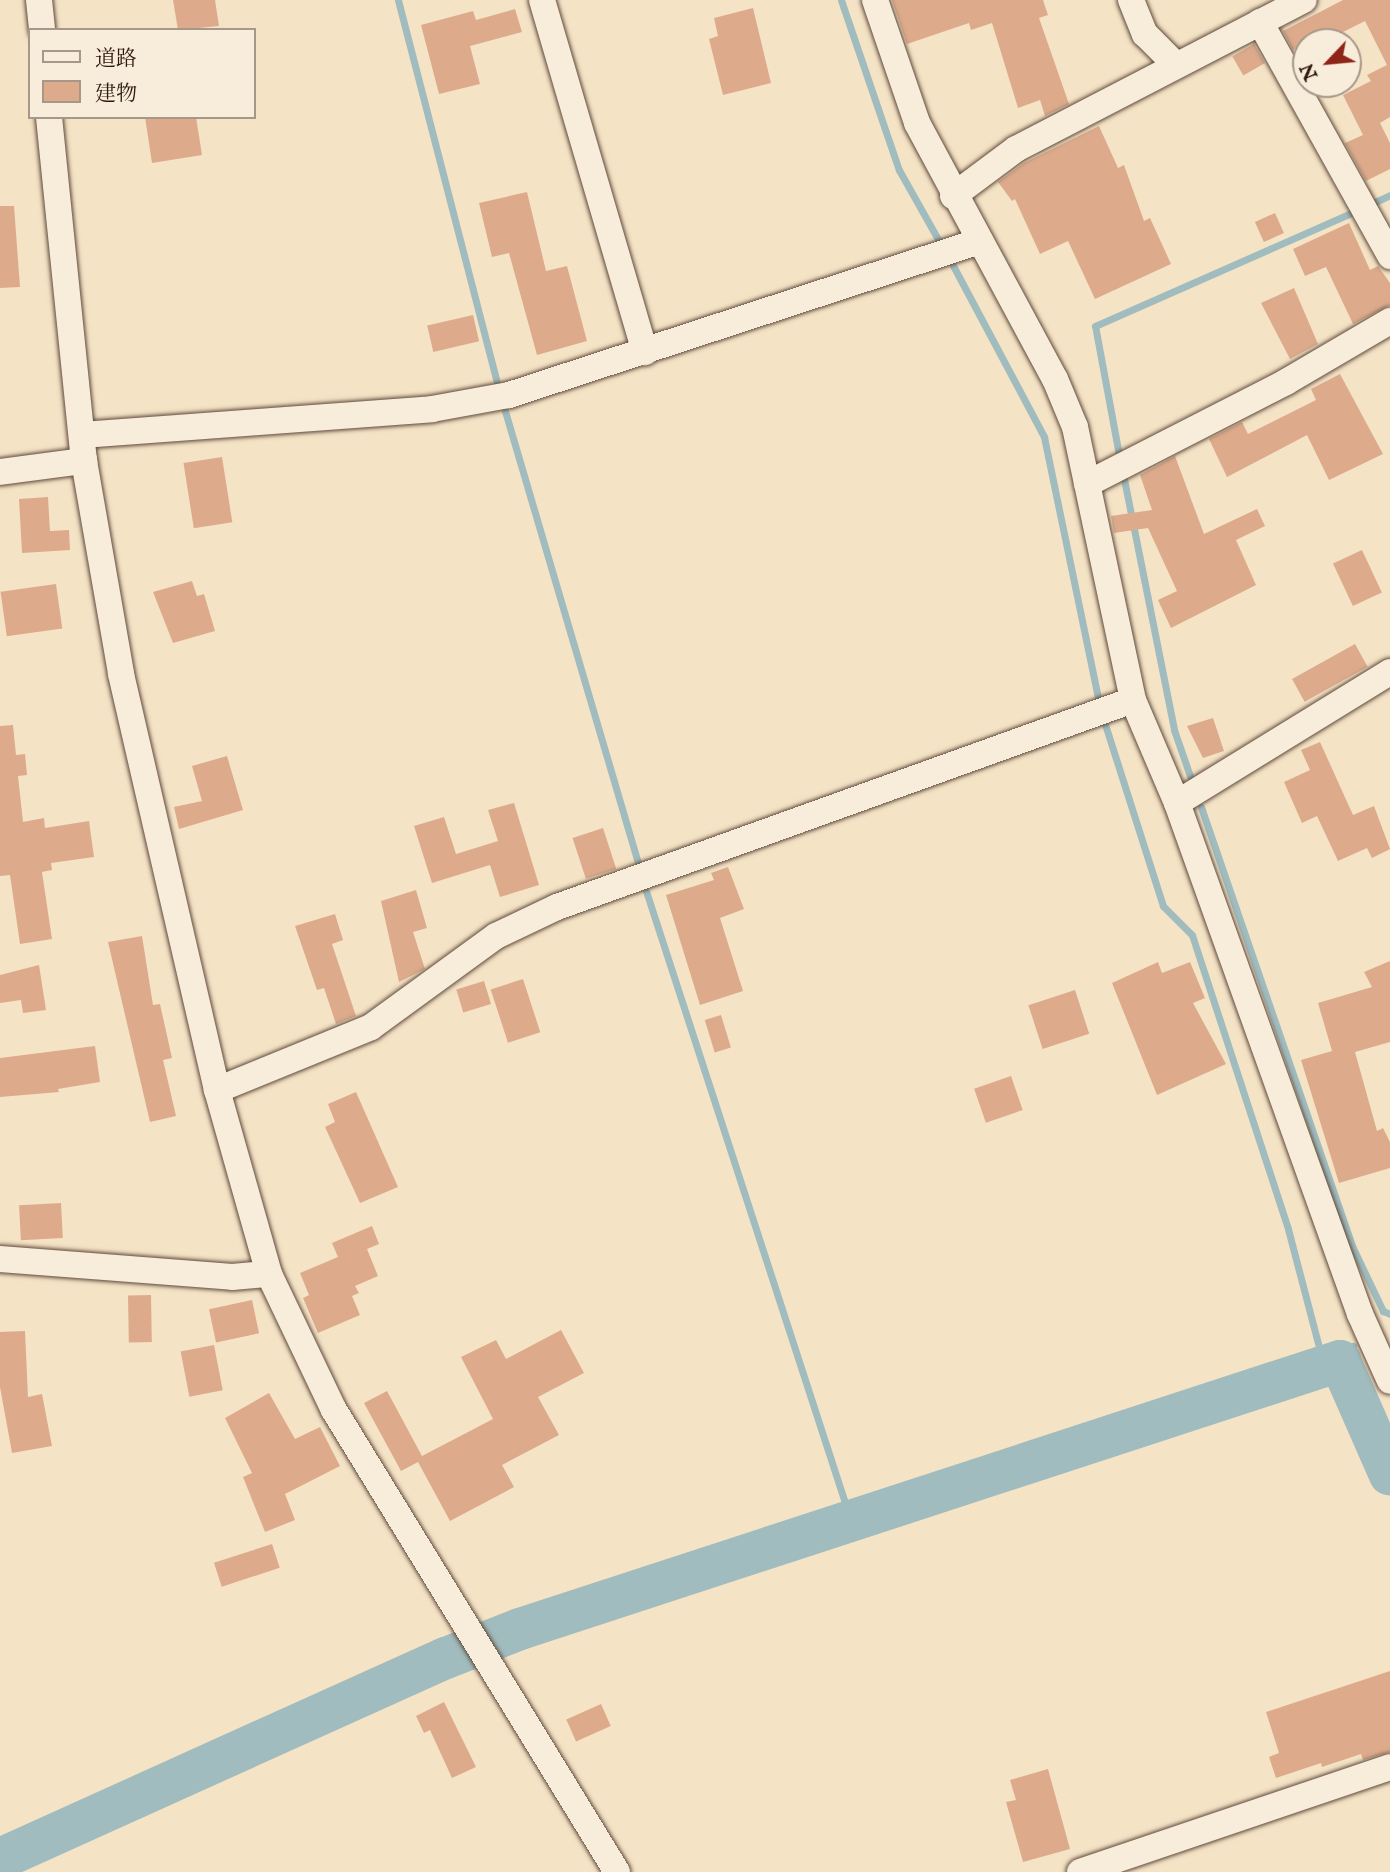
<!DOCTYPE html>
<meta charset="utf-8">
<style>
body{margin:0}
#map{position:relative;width:1390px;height:1872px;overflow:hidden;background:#f5e3c6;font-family:"IM FELL English","Noto Serif JP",serif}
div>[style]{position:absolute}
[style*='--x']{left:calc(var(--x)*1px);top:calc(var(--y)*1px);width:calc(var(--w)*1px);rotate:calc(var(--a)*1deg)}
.stream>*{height:7px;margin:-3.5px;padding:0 3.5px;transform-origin:3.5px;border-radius:3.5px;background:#a0bcbe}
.river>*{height:42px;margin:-21px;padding:0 21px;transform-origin:21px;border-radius:21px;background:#a0bcbe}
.building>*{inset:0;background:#ddab8c;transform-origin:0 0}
.roads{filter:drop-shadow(0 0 2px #5f4a3b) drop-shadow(0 0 2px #5f4a3b)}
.minor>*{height:26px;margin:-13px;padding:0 13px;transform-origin:13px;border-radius:13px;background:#f8edda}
span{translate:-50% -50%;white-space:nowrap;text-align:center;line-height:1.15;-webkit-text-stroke:5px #f8edda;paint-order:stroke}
.legend{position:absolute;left:28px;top:28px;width:228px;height:91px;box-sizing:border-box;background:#f8edda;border:2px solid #a79788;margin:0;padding:9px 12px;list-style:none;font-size:21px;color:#2d170d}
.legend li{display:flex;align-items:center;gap:14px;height:35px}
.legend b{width:35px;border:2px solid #a79788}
.north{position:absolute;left:1292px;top:28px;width:70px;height:70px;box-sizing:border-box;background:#f8edda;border:2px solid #a79788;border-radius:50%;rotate:244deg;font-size:19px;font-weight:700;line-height:28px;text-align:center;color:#2d170d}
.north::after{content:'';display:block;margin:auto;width:24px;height:32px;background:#8f2418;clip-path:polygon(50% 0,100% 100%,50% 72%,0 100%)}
</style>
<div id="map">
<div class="stream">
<i style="--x:398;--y:0;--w:397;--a:75.5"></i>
<i style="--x:841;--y:0;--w:180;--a:71.2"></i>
<i style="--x:899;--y:170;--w:90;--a:60.6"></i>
<i style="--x:1373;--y:203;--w:19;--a:-25"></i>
<i style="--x:949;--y:258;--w:203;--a:62"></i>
<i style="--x:1044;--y:437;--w:276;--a:78.3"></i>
<i style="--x:505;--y:411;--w:470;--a:73.6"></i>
<i style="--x:1119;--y:455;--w:131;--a:-100.5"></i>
<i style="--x:1095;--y:326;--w:283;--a:-23.8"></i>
<i style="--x:1124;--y:479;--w:256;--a:78.7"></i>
<i style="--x:1174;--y:730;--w:49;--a:70.8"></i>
<i style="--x:1103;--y:718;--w:197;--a:72.3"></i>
<i style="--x:1163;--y:906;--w:41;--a:45"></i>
<i style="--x:1192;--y:935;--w:309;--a:71.9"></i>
<i style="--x:1288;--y:1229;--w:142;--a:75.3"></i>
<i style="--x:1201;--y:807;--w:466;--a:71"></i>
<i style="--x:1353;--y:1248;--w:70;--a:64.5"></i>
<i style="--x:1383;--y:1311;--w:8;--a:23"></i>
<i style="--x:646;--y:891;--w:663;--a:71.98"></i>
<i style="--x:1340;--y:1361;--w:20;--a:-49"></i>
</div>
<div class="river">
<i style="--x:0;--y:1859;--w:489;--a:-24.3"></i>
<i style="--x:446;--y:1658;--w:79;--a:-21.4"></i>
<i style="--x:520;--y:1629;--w:863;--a:-18.1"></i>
<i style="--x:1340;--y:1361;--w:124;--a:66.3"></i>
</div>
<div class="building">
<i style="clip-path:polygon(173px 0,215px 0,219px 26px,178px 30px)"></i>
<i style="clip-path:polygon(892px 0,1043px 0,1048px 15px,1039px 18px,1069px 104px,1045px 116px,1040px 100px,1018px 108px,992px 23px,971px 30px,969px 23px,907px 44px)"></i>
<i style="clip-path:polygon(1343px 0,1390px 0,1390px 117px,1380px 123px,1390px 143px,1390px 169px,1366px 181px,1345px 143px,1363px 135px,1343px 95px,1371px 81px,1367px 75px,1387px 65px,1365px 21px,1323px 42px,1306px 42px,1293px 50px,1283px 31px)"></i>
<i style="clip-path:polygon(753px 8px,771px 83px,723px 95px,709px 39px,718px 36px,714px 18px)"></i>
<i style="clip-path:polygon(515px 9px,522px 32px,470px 46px,480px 84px,439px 94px,421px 25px,473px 11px,476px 20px)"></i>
<i style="left:1254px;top:44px;width:22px;height:25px;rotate:60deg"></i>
<i style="clip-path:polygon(145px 117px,196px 117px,202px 155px,152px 163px)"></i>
<i style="clip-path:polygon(1099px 126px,1118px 168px,1124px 165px,1144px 221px,1150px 218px,1171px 264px,1095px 299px,1068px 241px,1040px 254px,1015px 199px,1012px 201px,998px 182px,1024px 163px)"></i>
<i style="clip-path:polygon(527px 192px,546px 271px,567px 266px,587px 341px,537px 355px,509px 253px,492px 257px,479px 203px)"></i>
<i style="clip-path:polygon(0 206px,14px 206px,20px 287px,0 288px)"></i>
<i style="left:1275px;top:213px;width:22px;height:22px;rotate:66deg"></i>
<i style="clip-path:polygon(1349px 223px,1370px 270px,1378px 266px,1390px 283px,1390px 305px,1353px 324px,1326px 267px,1305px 276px,1293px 249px)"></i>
<i style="clip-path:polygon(1294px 288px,1318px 344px,1290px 359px,1261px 303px)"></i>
<i style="left:473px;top:315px;width:27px;height:47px;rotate:77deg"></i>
<i style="clip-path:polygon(1340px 374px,1383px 454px,1329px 480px,1307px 435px,1227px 477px,1209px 439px,1242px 422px,1248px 434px,1316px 400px,1311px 389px)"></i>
<i style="clip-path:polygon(1175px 456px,1204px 534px,1257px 509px,1265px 526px,1236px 540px,1256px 585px,1171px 628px,1158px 600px,1177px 591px,1148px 528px,1114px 533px,1111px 516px,1152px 510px,1140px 475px)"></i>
<i style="left:222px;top:457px;width:66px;height:39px;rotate:81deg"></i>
<i style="clip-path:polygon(48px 497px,50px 531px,69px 530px,70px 550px,22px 553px,19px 499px)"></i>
<i style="left:1362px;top:550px;width:47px;height:32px;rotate:65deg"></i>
<i style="clip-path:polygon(192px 581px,197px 596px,204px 594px,215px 631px,173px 643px,153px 592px)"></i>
<i style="left:56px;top:584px;width:45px;height:56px;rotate:82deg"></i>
<i style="left:1355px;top:644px;width:26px;height:72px;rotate:61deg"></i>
<i style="clip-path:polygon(1213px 718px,1224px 751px,1203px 758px,1187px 726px)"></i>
<i style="clip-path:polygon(13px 725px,16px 755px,25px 754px,27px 775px,18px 776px,23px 822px,44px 818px,45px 828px,89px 821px,94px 857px,51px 863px,52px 870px,42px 872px,52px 939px,20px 944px,10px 875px,0 876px,0 726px)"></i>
<i style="clip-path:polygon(1320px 742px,1353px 815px,1374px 806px,1390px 849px,1372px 858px,1367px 848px,1338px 861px,1317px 816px,1302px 823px,1284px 782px,1310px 770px,1301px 750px)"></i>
<i style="clip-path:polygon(227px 756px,243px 810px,179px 829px,174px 807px,202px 801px,192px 766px)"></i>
<i style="clip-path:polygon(514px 803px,539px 885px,500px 897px,490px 865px,432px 883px,414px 826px,444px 817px,456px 854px,498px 841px,488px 810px)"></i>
<i style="left:603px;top:828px;width:43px;height:32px;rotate:72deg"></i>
<i style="clip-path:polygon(728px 867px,744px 909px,720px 918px,743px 991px,700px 1005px,666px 895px,714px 880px,711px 873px)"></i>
<i style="clip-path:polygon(416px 890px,427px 928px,413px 932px,425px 969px,399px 982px,381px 901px)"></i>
<i style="clip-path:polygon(335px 914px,343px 940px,332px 944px,356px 1016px,336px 1024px,324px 988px,317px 990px,295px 926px)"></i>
<i style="clip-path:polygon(142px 936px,153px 1005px,160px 1004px,172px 1058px,163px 1060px,176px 1116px,150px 1122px,108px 942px)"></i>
<i style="clip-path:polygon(1390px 961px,1390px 1042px,1355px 1052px,1377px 1131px,1383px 1128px,1390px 1142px,1390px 1168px,1339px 1183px,1301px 1060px,1332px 1051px,1318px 1003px,1372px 987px,1364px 972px)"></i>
<i style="clip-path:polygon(1158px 962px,1162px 973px,1190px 962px,1205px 998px,1193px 1003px,1226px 1064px,1157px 1095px,1112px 983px)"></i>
<i style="clip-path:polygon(39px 965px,46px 1010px,23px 1013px,21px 1000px,0 1003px,0 975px)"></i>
<i style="left:523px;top:979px;width:56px;height:34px;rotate:72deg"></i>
<i style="left:484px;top:981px;width:24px;height:29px;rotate:73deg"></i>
<i style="left:1075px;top:990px;width:46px;height:49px;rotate:72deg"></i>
<i style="left:721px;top:1015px;width:34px;height:17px;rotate:73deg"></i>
<i style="clip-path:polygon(95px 1046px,100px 1082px,58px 1089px,59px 1092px,0 1097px,0 1058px)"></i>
<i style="left:1011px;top:1076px;width:36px;height:39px;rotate:71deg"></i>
<i style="clip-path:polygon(356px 1092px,398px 1187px,360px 1203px,325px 1127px,335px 1122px,328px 1104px)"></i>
<i style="left:61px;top:1203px;width:35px;height:42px;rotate:87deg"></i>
<i style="clip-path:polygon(372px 1226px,379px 1244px,367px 1249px,378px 1276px,355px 1286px,359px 1293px,352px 1296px,360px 1315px,318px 1333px,303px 1298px,309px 1295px,300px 1273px,338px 1257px,332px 1243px)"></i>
<i style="left:151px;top:1295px;width:47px;height:23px;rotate:89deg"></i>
<i style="left:252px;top:1300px;width:34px;height:44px;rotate:78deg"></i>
<i style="clip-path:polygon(561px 1330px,584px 1373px,538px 1397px,559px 1435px,502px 1465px,514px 1487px,450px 1521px,418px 1462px,401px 1471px,364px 1403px,387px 1391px,422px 1456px,493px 1419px,461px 1357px,496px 1340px,506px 1359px)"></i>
<i style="clip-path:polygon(25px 1331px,28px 1397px,42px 1394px,52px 1446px,12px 1453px,0 1387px,0 1332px)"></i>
<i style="left:214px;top:1345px;width:46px;height:34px;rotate:79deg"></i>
<i style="clip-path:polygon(269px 1393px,295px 1439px,320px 1427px,340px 1466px,285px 1494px,295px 1520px,265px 1532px,243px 1477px,252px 1473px,225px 1418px)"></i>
<i style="left:272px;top:1544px;width:25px;height:61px;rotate:72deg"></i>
<i style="clip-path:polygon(1390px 1671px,1390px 1752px,1363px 1760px,1361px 1754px,1322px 1767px,1321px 1763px,1276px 1778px,1269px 1757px,1279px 1753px,1266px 1712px)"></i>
<i style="clip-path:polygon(444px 1702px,476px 1767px,452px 1778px,430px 1730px,424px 1733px,416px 1716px)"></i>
<i style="left:601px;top:1704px;width:24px;height:38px;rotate:66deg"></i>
<i style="clip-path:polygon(1048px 1769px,1070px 1849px,1023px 1862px,1006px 1802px,1016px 1800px,1010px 1780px)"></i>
</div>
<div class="roads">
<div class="minor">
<i style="--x:39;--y:0;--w:30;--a:84"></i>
<i style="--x:542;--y:0;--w:367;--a:73.7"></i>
<i style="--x:875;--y:0;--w:130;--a:71.1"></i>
<i style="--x:917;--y:123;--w:291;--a:61.7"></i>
<i style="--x:1055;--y:379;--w:52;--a:67.4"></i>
<i style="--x:1075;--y:427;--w:279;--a:78"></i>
<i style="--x:1133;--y:700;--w:112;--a:66.9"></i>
<i style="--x:1177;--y:803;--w:543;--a:70.3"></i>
<i style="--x:1360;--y:1314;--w:73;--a:65.9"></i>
<i style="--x:1131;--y:0;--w:37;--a:68"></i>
<i style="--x:1145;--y:34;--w:44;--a:45"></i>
<i style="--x:1260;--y:22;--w:268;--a:60.9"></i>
<i style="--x:49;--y:117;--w:346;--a:84.2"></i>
<i style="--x:84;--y:461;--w:216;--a:80.1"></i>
<i style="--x:121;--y:674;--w:427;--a:77"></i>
<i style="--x:217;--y:1090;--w:191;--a:74.2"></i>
<i style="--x:269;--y:1274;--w:151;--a:64.5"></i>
<i style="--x:334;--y:1410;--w:542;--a:58.51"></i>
<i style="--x:953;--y:196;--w:79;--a:-36.7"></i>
<i style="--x:1016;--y:149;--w:324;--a:-27.4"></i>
<i style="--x:82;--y:435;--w:351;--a:-4.2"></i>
<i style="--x:432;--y:409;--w:78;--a:-10.3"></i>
<i style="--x:509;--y:395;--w:493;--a:-18.1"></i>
<i style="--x:0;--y:472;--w:85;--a:-7.5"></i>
<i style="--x:1087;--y:484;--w:224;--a:-27.1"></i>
<i style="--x:1286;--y:382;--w:121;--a:-30.4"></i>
<i style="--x:1177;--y:803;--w:250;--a:-31.6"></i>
<i style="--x:217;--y:1090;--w:166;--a:-22.2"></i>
<i style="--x:371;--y:1027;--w:155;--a:-36.1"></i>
<i style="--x:496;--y:936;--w:68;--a:-25.4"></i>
<i style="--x:557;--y:907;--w:612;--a:-19.77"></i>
<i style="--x:0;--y:1259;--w:233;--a:4.4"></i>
<i style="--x:232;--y:1277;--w:37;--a:-5"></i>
<i style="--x:1080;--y:1872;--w:327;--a:-18.7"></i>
</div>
</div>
<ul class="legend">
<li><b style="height:9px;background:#f8edda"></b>道路</li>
<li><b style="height:19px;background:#ddab8c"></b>建物</li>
</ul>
<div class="north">N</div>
</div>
